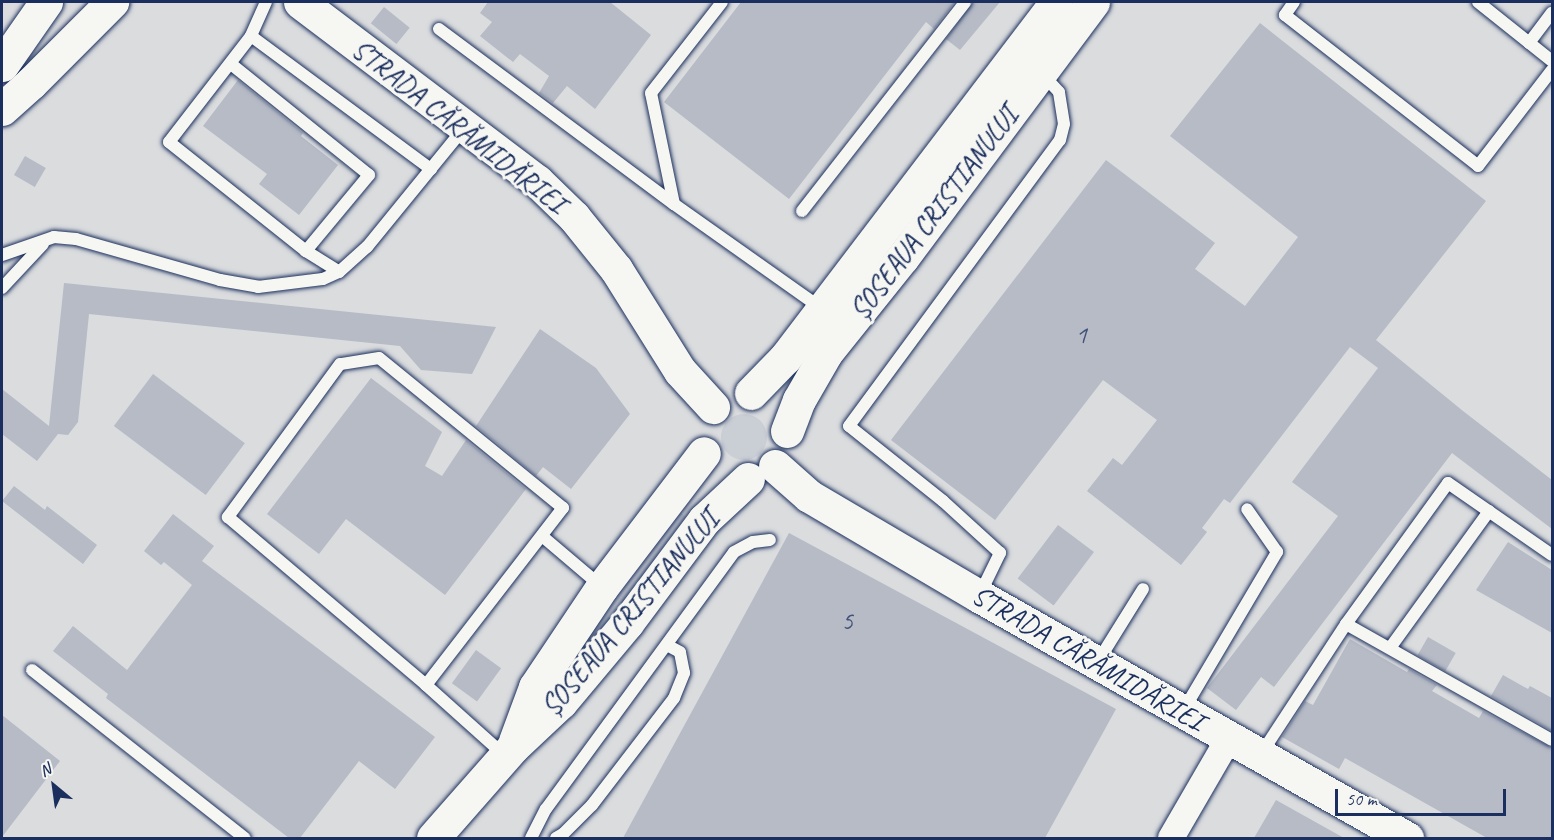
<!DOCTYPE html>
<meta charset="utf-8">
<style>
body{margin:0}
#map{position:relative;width:1554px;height:840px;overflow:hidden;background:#e9eae9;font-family:Caveat,sans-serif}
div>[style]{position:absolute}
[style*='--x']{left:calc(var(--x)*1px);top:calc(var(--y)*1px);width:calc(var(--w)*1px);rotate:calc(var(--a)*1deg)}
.built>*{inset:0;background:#dadcde;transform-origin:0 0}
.green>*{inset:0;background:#caced5}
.round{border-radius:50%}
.building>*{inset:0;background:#b6bbc6;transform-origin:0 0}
.roads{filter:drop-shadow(0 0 2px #1b2f5e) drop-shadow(0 0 2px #1b2f5e)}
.lane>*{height:12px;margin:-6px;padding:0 6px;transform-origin:6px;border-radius:6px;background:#f6f6f2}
.street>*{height:26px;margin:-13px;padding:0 13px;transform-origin:13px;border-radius:13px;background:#f6f6f2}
.secondary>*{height:33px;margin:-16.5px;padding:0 16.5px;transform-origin:16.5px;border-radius:16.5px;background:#f6f6f2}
.primary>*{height:33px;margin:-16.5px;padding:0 16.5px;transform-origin:16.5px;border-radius:16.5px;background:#f6f6f2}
span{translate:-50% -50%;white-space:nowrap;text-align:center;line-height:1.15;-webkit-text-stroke:6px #f6f6f2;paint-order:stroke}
.number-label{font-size:26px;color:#425278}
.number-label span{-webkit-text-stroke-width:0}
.street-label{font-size:28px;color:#1b2f5e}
.frame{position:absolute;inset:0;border:3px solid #1b2f5e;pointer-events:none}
.north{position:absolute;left:24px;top:756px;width:60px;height:60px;-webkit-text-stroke:4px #f6f6f2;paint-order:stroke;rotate:331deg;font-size:16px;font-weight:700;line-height:24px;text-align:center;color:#1b2f5e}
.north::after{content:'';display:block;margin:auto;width:21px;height:27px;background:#1b2f5e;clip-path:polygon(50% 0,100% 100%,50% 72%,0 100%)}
.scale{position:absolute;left:1335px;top:789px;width:171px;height:27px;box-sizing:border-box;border:3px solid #1b2f5e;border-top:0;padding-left:8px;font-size:18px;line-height:21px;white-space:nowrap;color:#1b2f5e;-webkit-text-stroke:4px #f6f6f2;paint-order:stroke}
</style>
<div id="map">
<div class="built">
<i style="left:2px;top:2px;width:1550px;height:836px"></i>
</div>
<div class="green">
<i class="round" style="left:721px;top:414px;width:46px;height:46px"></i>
<i style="clip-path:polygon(677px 510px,691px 521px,535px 717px,567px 655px)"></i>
</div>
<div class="building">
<i style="clip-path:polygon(488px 2px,610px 2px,651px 35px,595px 109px,567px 86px,553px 103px,539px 93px,549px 76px,520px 54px,513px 62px,480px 36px,492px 22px,480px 13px)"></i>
<i style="clip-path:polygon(741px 2px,955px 2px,934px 29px,926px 22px,789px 199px,664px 102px)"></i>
<i style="clip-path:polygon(973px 2px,1000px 2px,960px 50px,946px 39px)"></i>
<i style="left:384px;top:7px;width:33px;height:21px;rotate:39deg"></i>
<i style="clip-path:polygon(1260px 23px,1486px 201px,1376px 340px,1463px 411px,1552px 480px,1552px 529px,1452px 453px,1274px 687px,1261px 677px,1236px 710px,1207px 688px,1338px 516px,1292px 482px,1378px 368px,1350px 347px,1230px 503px,1224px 499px,1202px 528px,1207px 532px,1181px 565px,1087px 491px,1113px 458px,1122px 465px,1157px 420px,1103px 380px,995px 520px,891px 440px,1106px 160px,1215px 243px,1195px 269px,1245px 306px,1298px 237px,1170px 136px)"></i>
<i style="clip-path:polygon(238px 80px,303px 133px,301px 136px,338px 165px,299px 215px,259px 184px,267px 174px,203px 126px)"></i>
<i style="left:25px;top:156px;width:24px;height:22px;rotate:30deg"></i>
<i style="clip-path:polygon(64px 283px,496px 327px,472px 374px,421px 370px,400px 346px,89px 314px,78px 422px,68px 435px,58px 434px,37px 461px,2px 434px,2px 389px,49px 426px)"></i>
<i style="clip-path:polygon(540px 329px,596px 368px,630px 414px,571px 489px,543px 467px,536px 476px,476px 426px)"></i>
<i style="left:153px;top:374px;width:115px;height:65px;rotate:37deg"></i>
<i style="clip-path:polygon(371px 378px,442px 432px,425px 466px,442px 476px,466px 440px,526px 489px,445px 595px,346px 519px,319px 554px,267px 514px)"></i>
<i style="clip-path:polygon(14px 486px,45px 510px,47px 506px,97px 545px,83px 564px,2px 501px)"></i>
<i style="clip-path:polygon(173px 514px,214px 546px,202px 561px,435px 737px,395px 789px,359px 761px,300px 838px,289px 838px,106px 698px,108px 694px,53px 651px,73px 626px,127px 670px,192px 585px,164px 562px,161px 565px,144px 551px)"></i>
<i style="left:1058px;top:525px;width:45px;height:67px;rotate:37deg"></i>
<i style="clip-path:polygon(789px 533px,1116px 709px,1045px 838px,623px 838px)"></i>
<i style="clip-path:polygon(1508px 542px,1552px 570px,1552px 633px,1476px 590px)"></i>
<i style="left:1428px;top:637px;width:32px;height:21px;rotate:30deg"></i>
<i style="clip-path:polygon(1350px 639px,1407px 672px,1409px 669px,1437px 685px,1432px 691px,1479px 718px,1483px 711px,1552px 748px,1552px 838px,1487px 838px,1345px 758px,1339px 769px,1282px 737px,1305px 701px,1313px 705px)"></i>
<i style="left:476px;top:650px;width:31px;height:41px;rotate:36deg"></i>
<i style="clip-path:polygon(1503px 675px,1528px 689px,1530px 686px,1552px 698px,1552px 731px,1491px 696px)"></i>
<i style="clip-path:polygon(2px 715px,60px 761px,2px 837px)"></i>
<i style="clip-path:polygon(1276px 800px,1344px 838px,1254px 838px)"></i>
</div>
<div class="roads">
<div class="lane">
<i style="--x:266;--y:2;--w:37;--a:114"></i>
<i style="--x:251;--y:36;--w:134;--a:127.7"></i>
<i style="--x:169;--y:142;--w:175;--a:38.5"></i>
<i style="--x:306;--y:251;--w:39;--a:32"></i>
<i style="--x:1294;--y:2;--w:16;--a:125"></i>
<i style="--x:1285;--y:15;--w:245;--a:38"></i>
<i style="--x:1478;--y:166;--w:121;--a:-52.4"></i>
<i style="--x:1478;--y:2;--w:95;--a:38.6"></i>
<i style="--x:439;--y:29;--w:293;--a:36.7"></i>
<i style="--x:674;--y:204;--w:180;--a:35.3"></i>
<i style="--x:251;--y:36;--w:224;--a:36.5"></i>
<i style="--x:1529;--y:43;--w:38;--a:-53"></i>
<i style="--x:231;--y:64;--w:177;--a:38.8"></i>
<i style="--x:369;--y:175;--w:99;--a:129.7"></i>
<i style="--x:674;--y:204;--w:113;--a:-101.7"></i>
<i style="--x:651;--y:93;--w:115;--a:-52"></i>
<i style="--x:802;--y:211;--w:265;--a:-52"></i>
<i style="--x:2;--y:255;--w:55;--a:-19.1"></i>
<i style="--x:54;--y:237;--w:22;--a:5"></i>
<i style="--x:76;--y:239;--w:150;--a:15.9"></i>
<i style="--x:220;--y:280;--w:39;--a:10"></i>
<i style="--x:258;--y:287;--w:65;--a:-7"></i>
<i style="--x:323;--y:279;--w:17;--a:-24"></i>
<i style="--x:339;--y:272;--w:38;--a:-42"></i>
<i style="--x:367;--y:247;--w:155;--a:-50.8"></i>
<i style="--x:2;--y:288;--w:60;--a:-47"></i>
<i style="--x:542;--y:536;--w:77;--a:40.3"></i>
<i style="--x:980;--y:594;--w:46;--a:-64"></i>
<i style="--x:1000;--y:553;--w:77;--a:-137.6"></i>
<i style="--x:943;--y:501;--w:120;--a:-141.4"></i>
<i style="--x:849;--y:426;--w:355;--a:-53.6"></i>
<i style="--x:1060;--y:140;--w:16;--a:-76"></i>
<i style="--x:1064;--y:124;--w:32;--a:-99"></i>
<i style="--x:1059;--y:92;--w:26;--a:-133"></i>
<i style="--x:1346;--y:624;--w:236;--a:29.4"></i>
<i style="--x:1390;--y:648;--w:169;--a:-54.1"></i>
<i style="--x:1097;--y:663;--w:87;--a:-58.1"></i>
<i style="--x:32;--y:670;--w:271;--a:38.3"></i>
<i style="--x:426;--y:685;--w:224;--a:-52.3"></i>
<i style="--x:563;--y:508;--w:237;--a:-140.8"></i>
<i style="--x:379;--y:358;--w:39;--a:171"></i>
<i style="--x:340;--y:364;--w:190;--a:126.2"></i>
<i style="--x:228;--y:517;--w:260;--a:40.3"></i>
<i style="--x:426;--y:685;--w:106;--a:41.9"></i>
<i style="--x:1183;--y:711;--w:185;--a:-59.4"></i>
<i style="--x:1277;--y:552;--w:52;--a:-124.9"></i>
<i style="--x:1261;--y:754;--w:155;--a:-56.8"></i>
<i style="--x:1346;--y:624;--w:174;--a:-54.1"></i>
<i style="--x:1448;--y:483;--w:126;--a:34.7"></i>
<i style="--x:531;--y:838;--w:33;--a:-63"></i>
<i style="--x:546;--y:809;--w:318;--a:-53.8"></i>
<i style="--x:734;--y:552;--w:21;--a:-28"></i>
<i style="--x:753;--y:542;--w:17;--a:-7"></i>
<i style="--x:556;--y:838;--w:8;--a:-30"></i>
<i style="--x:563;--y:834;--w:41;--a:-45"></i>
<i style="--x:592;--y:805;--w:135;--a:-52.5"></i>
<i style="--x:674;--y:698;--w:27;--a:-68"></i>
<i style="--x:684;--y:673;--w:21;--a:-101"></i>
<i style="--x:680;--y:652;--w:15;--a:-152"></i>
</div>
<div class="street">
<i style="--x:1171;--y:838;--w:116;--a:-59.9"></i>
</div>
<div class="secondary">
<i style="--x:300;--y:2;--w:297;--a:37.1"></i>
<i style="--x:537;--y:181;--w:52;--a:44.2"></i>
<i style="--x:574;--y:217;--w:67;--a:51.1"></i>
<i style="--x:616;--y:269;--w:120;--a:57.9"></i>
<i style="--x:680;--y:371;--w:49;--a:47.5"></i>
<i style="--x:751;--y:393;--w:49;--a:-45.8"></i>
<i style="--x:785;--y:358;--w:447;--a:-52.7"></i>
<i style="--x:787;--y:431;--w:33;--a:-69"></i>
<i style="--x:799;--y:400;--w:54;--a:-60.1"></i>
<i style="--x:826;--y:353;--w:123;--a:-51.3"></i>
<i style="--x:903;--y:257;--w:318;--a:-53.3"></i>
<i style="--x:775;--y:466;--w:45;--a:41.4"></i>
<i style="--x:809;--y:496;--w:197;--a:30.5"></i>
<i style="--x:979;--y:596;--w:492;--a:29.5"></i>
<i style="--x:515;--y:741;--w:58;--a:-69.7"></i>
<i style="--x:535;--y:687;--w:120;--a:-56.2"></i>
<i style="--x:602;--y:587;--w:168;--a:-52.7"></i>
<i style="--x:433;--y:838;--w:121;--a:-48.7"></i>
<i style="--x:513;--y:747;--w:66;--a:-43.2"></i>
<i style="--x:561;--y:702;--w:103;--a:-50.1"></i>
<i style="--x:627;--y:623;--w:129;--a:-53.2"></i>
<i style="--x:704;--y:520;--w:60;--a:-43"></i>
</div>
<div class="primary">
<i style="--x:2;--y:65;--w:77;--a:-55.1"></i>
<i style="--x:2;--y:109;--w:39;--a:-42"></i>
<i style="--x:31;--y:83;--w:115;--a:-45"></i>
</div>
</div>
<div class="number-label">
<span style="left:1081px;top:335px">1</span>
<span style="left:847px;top:621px">5</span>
</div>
<div class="street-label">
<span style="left:459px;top:126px;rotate:38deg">STRADA CĂRĂMIDĂRIEI</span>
<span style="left:934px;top:213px;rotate:-53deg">ȘOSEAUA CRISTIANULUI</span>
<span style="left:630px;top:613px;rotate:-50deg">ȘOSEAUA CRISTIANULUI</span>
<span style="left:1088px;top:658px;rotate:30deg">STRADA CĂRĂMIDĂRIEI</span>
</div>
<div class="frame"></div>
<div class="north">N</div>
<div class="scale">50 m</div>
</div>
